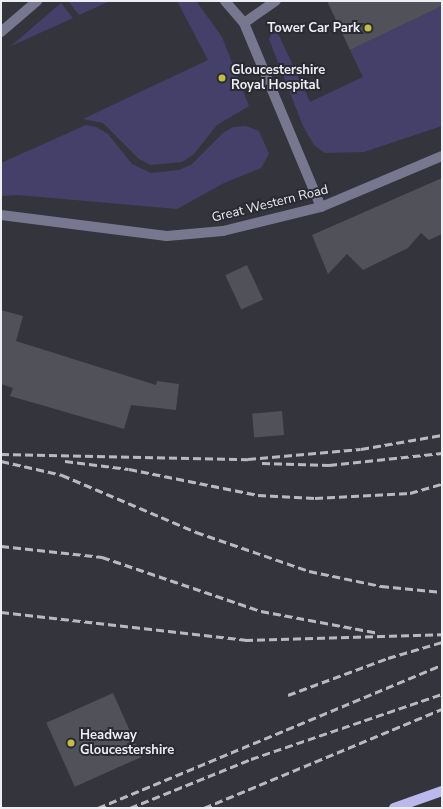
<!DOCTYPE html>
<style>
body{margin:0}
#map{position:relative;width:443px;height:809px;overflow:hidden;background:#34343c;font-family:"Nunito Sans",sans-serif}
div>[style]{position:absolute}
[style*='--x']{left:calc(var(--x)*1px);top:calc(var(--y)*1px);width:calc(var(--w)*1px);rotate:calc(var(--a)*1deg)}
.green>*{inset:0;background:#45406a}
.building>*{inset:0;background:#515159;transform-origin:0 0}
.minor>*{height:10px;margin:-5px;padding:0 5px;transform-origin:5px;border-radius:5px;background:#787790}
.major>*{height:10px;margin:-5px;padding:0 5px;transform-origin:5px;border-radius:5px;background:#bbb8eb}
.rail>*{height:3px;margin-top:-1.5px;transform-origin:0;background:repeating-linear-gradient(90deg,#b9b9bf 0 8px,transparent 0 12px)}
.dots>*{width:11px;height:11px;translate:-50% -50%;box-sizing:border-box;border:2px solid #2a2a32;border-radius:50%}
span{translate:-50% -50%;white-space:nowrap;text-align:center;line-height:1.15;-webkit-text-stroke:4px #2a2a32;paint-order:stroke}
.poi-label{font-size:13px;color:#ededf2;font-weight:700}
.right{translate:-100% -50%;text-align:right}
.left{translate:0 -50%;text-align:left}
.street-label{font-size:13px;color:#ededf2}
.frame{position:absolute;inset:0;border:2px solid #ededf2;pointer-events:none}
</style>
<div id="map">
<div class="green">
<i style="clip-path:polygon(68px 1px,110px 1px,79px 15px)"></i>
<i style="clip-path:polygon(177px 1px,196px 1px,222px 37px,249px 106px,217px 125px,194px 154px,182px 162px,151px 165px,139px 159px,103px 123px,83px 119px,208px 60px)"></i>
<i style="clip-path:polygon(61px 3px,73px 18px,11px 46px)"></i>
<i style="clip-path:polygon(442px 6px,442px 126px,364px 152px,325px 153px,314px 145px,303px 126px,269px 39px,275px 27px,310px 102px,363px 77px,350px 50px)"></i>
<i style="clip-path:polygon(86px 125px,96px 127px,108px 134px,132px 164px,151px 173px,179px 170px,191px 165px,223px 133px,233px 127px,246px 126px,259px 131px,269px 154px,261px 168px,224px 183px,177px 209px,18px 195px,1px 196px,1px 163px)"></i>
</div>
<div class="building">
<i style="clip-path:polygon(327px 1px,442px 1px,442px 6px,350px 50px)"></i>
<i style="clip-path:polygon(442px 178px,442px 234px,429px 240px,421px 233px,408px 248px,363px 270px,347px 254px,328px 274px,312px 235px)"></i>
<i style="left:247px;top:265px;width:38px;height:24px;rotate:65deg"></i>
<i style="clip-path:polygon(1px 310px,23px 316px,16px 341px,156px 385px,157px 381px,179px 384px,176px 410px,131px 405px,124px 429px,10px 396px,13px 388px,1px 384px)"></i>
<i style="left:282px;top:411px;width:24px;height:30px;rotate:85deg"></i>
<i style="left:113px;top:693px;width:70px;height:73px;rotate:66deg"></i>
</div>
<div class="minor">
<i style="--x:225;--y:1;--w:29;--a:49"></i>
<i style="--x:244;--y:23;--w:199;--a:67.3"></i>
<i style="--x:244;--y:23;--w:39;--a:-35"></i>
<i style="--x:1;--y:32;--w:48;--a:-40.7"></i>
<i style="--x:1;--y:215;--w:167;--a:7.2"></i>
<i style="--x:167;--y:236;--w:56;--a:-5.1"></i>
<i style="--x:223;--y:231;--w:101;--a:-13.8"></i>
<i style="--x:321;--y:207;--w:131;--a:-22.9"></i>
</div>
<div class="major">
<i style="--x:394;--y:808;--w:51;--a:-19.5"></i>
</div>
<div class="rail">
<i style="--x:1;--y:454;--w:247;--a:1.2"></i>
<i style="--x:248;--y:459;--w:113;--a:-5.1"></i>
<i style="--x:361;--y:449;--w:82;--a:-9.8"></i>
<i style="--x:1;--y:461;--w:63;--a:12.9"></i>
<i style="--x:62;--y:475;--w:146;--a:23"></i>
<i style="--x:196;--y:532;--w:120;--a:19"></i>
<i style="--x:309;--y:571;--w:74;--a:11.8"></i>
<i style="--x:381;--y:586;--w:61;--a:5.6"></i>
<i style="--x:65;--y:461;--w:64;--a:7.1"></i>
<i style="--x:129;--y:469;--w:132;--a:11.4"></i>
<i style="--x:258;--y:495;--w:57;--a:3"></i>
<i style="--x:315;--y:498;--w:95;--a:-3"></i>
<i style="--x:410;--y:493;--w:33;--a:-16"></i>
<i style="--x:262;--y:463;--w:67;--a:1.7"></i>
<i style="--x:329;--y:465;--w:114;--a:-6.1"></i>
<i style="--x:1;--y:546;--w:102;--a:6.2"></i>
<i style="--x:102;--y:557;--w:168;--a:18.8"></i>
<i style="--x:261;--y:611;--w:120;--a:10.6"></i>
<i style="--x:1;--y:612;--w:246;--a:6.5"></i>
<i style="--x:245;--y:640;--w:197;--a:-1.7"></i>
<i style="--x:288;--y:695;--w:107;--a:-20.3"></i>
<i style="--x:388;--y:658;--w:56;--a:-16.5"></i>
<i style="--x:98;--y:808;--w:373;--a:-22.6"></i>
<i style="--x:130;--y:808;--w:131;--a:-22"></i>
<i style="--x:251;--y:759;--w:202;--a:-18.8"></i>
<i style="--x:204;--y:808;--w:258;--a:-22.6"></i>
</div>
<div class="dots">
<i style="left:368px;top:28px;background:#c1be40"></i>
<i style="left:222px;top:78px;background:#c1be40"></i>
<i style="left:71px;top:743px;background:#c1be40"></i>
</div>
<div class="poi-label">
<span class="right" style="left:360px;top:28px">Tower Car Park</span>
<span class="left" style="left:231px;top:78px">Gloucestershire<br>Royal Hospital</span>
<span class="left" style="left:80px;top:743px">Headway<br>Gloucestershire</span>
</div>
<div class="street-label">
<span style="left:270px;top:204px;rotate:-14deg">Great Western Road</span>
</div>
<div class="frame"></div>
</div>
